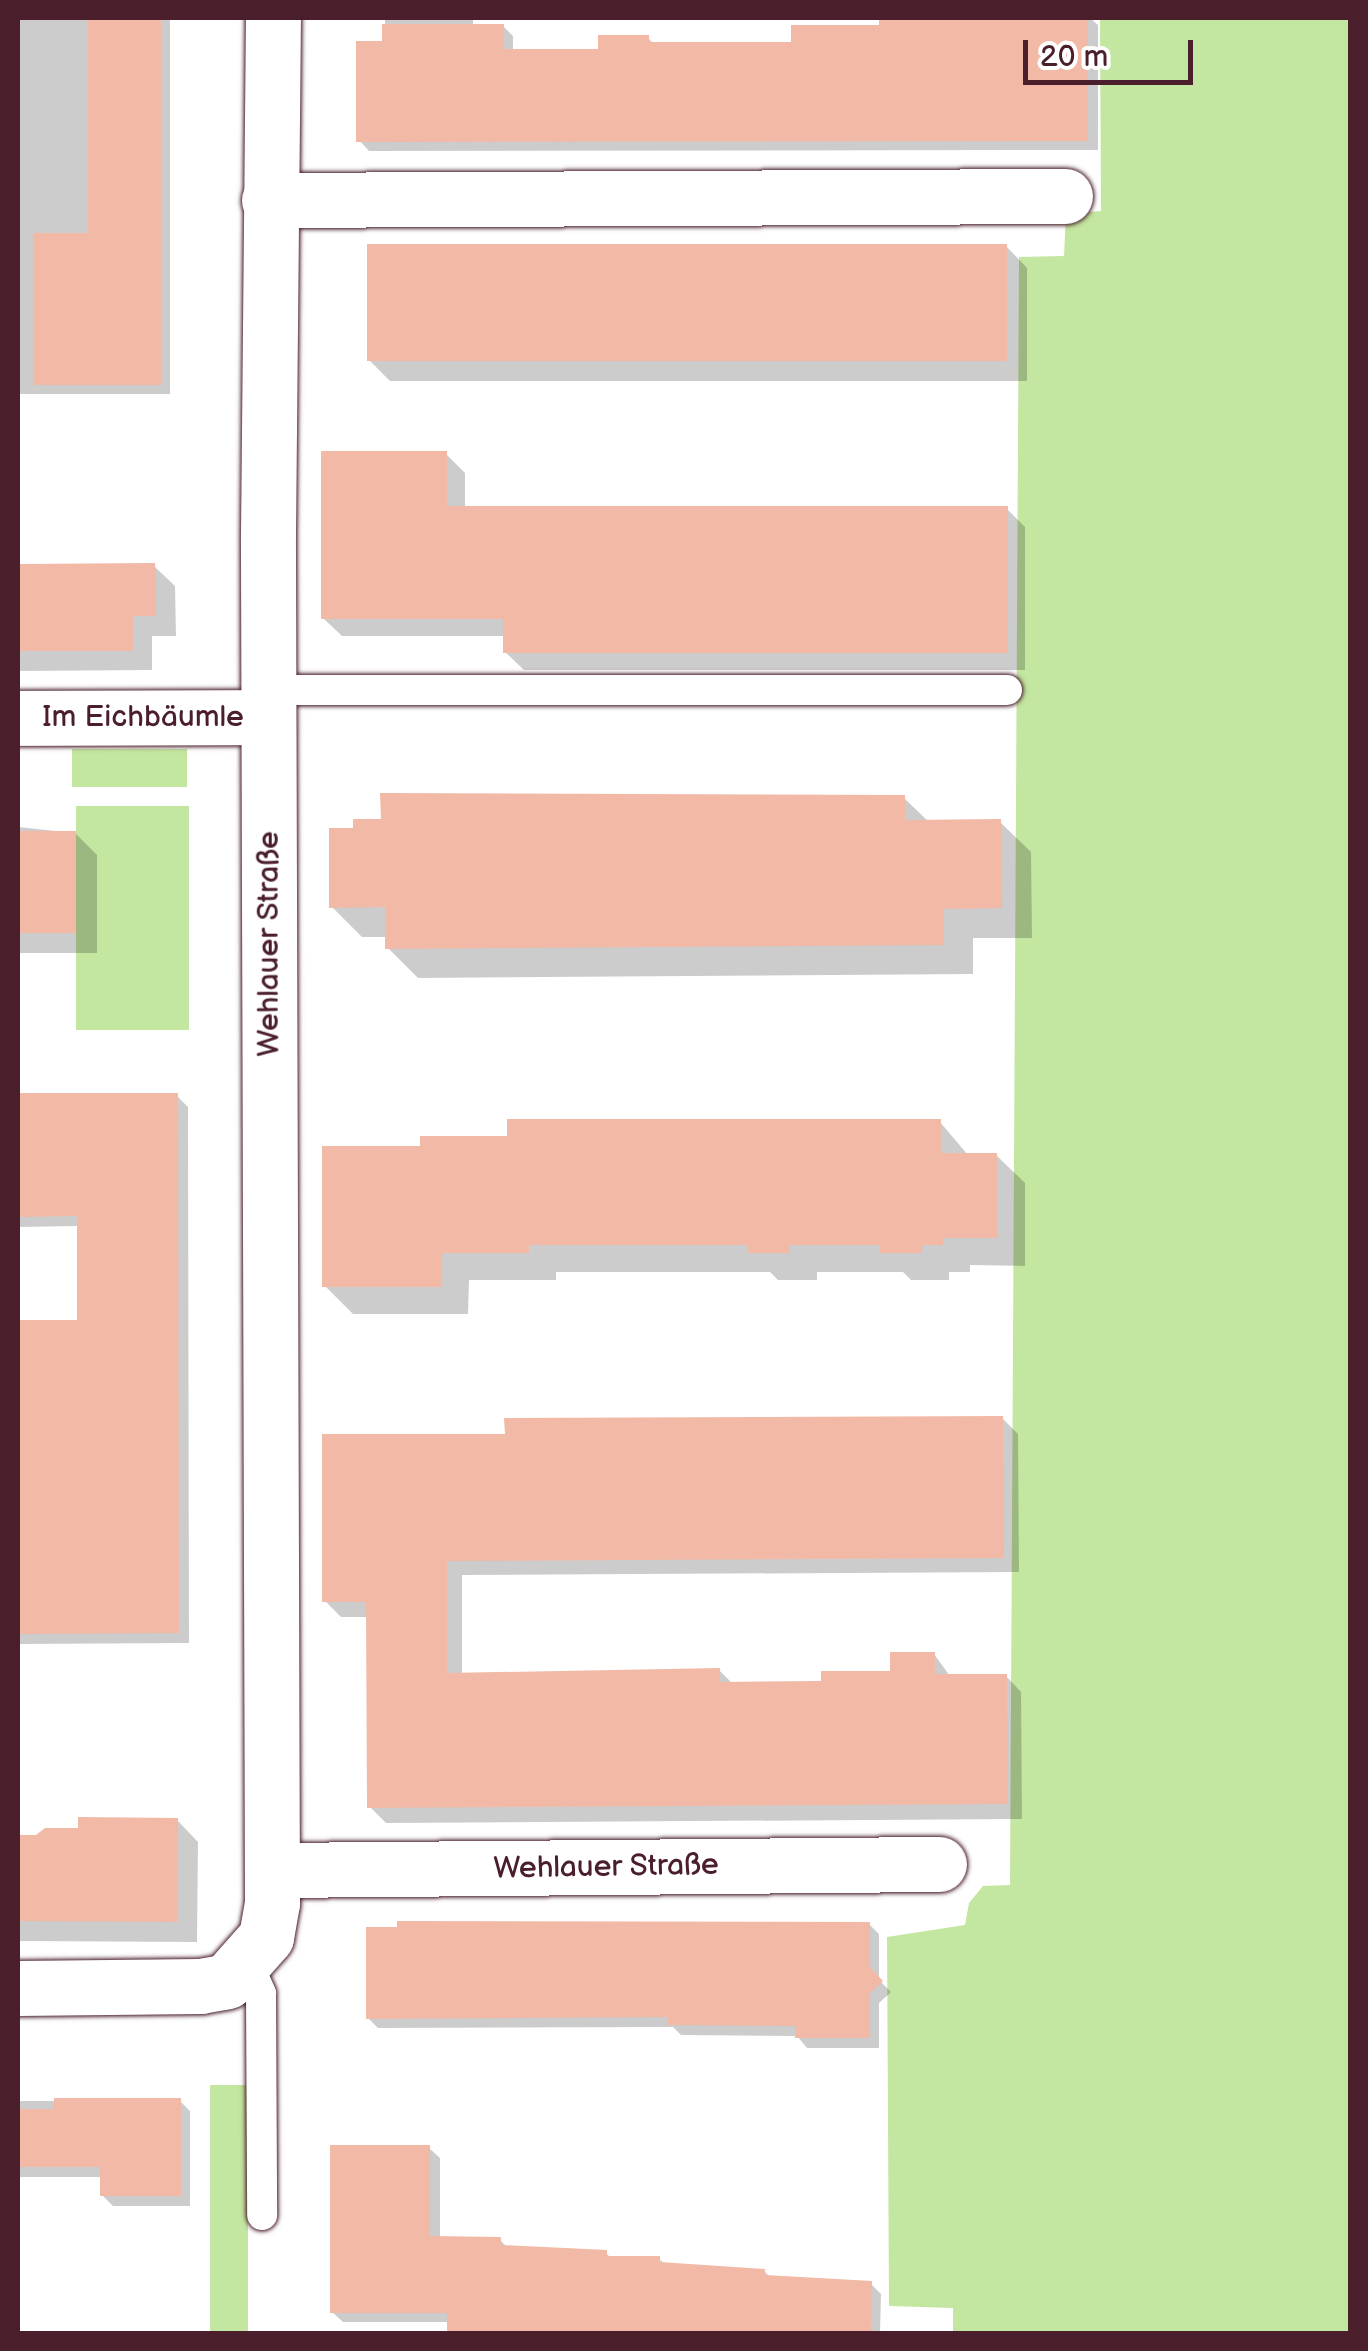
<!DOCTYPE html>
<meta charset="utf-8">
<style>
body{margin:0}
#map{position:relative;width:1368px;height:2351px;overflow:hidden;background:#fff;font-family:"Balsamiq Sans",sans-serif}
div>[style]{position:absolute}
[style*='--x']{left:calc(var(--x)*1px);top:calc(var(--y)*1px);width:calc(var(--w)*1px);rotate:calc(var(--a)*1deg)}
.green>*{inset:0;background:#c3e6a0;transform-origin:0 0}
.shadow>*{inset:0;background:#0003;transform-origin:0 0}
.building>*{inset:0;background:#f1b9a6;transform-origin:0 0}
.roads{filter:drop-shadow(0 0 2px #4a1f2b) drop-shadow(0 0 2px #4a1f2b)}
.service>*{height:30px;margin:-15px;padding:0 15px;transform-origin:15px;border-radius:15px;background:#fff}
.minor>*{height:55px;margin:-27.5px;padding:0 27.5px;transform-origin:27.5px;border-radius:27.5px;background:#fff}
span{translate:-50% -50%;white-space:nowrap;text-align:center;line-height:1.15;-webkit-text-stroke:8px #fff;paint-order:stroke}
.street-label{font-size:30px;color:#4a1f2b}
.frame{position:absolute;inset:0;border:20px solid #4a1f2b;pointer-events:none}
.scale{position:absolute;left:1023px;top:40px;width:170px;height:45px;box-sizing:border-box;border:5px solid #4a1f2b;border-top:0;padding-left:12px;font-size:30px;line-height:35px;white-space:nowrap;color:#4a1f2b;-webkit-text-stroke:8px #fff;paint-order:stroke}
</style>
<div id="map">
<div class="green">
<i style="clip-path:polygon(1100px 18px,1350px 18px,1350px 2333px,953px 2333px,953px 2308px,889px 2306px,887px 1937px,965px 1925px,969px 1903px,983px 1886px,1010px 1885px,1019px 257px,1064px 256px,1066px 214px,1101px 211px)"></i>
<i style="left:72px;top:749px;width:115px;height:38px"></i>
<i style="left:76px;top:806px;width:113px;height:224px"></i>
<i style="left:210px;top:2085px;width:38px;height:249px"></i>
</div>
<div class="shadow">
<i style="left:18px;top:18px;width:152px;height:376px"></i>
<i style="clip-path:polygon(385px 18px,473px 18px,473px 26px,503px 26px,513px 36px,513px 51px,601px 51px,648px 38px,654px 44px,793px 44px,882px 28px,882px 18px,1090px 18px,1098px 25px,1098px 150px,369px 151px,359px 140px,385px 43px)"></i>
<i style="clip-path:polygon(1006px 246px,1027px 268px,1027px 381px,390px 381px,369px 360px)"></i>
<i style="clip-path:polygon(446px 454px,465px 473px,465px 509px,1007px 509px,1025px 527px,1025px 670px,524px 670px,505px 652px,505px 636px,342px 636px,323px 618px)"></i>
<i style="clip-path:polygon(18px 566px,154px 566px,175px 586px,176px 636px,152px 636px,152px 670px,18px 671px)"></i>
<i style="clip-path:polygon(904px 798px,929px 822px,1000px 822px,1031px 852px,1032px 938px,973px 938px,973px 974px,418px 978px,388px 948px,388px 937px,362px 937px,331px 906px)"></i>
<i style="clip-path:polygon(18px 827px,75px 833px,97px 855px,97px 953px,18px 953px)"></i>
<i style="clip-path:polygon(18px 1096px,177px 1096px,188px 1107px,189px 1643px,18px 1644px,18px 1323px,80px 1322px,80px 1226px,18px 1227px)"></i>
<i style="clip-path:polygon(940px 1122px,968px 1155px,996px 1155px,1025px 1183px,1025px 1266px,970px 1265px,970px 1272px,949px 1272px,949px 1280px,911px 1280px,903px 1272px,817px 1272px,817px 1280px,778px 1280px,770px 1272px,556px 1272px,556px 1280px,469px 1280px,468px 1314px,353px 1314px,325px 1286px,423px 1149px,510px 1138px)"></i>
<i style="clip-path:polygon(1002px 1418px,1018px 1434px,1019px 1572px,462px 1575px,462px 1676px,719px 1670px,733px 1684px,823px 1683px,893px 1674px,934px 1654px,950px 1676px,1006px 1676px,1021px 1692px,1022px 1819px,386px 1823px,370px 1807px,369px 1617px,341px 1617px,325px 1601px,507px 1437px)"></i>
<i style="clip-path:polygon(177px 1820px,198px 1842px,197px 1942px,18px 1941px,18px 1839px,26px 1847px,81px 1830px)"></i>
<i style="clip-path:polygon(869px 1924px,879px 1934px,879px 1980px,891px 1992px,879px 2003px,879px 2048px,807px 2048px,797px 2036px,681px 2035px,673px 2027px,378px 2028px,368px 2018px)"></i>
<i style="clip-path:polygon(18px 2101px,180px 2101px,190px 2111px,190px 2206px,113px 2206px,102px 2195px,102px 2177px,18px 2177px,18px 2216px)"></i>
<i style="clip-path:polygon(429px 2148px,440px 2158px,440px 2239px,500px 2240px,508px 2248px,606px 2253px,612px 2259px,659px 2259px,666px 2265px,764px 2271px,771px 2278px,870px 2283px,881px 2294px,880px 2334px,450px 2334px,450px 2322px,343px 2322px,332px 2312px)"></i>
</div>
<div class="building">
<i style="clip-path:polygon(88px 18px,161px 18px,161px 385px,33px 385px,33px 233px,88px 233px)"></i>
<i style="clip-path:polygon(879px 18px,1088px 18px,1088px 141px,356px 142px,356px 41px,382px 41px,382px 24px,504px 24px,504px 49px,598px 49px,598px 35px,649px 35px,649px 42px,791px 42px,791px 25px,879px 25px)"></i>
<i style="left:367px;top:244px;width:640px;height:117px"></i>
<i style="clip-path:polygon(321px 451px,447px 451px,447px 506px,1008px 506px,1008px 653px,503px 653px,503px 619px,321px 619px)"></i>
<i style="clip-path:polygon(155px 563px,156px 616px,133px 616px,133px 651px,18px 651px,18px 564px)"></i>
<i style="clip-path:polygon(380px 793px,905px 795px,905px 820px,1001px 819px,1002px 908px,944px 909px,944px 945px,385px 949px,385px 907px,329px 908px,329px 828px,353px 828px,353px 819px,381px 819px)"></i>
<i style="left:18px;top:831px;width:58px;height:102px"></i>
<i style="clip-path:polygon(18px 1093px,178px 1093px,179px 1633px,18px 1634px,18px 1320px,77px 1320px,77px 1216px,18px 1217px)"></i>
<i style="clip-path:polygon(507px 1119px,941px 1119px,941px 1153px,997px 1153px,997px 1238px,943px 1238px,943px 1245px,922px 1245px,922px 1253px,880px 1253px,880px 1245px,790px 1245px,790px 1253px,748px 1253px,748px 1245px,529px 1245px,529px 1253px,442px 1253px,441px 1287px,322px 1287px,322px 1146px,420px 1146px,420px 1136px,507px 1136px)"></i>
<i style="clip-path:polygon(1003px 1416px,1004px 1558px,447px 1561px,447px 1673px,720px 1668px,720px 1682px,821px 1681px,821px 1671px,890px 1671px,890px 1652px,935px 1652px,935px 1674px,1007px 1674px,1008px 1804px,367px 1808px,366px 1602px,322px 1602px,322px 1434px,505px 1434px,504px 1418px)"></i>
<i style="clip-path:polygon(78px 1817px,178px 1818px,177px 1922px,18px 1921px,18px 1835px,36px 1835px,45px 1828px,78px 1828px)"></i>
<i style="clip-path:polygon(397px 1921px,870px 1922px,870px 1967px,883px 1981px,870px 1993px,870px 2038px,795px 2038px,795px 2026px,668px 2025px,668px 2017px,366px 2019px,366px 1927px,397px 1927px)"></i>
<i style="clip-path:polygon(54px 2098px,181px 2098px,181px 2196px,100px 2196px,100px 2167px,18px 2167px,18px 2109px,54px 2109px)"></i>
<i style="clip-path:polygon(330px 2145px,430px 2145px,430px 2236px,501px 2237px,501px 2245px,607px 2250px,607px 2256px,660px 2256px,660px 2262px,765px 2269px,765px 2275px,872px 2281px,871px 2334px,447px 2334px,447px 2313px,330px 2313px)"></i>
</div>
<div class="roads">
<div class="service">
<i style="--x:268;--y:690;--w:739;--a:0"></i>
<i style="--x:247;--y:1962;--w:35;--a:66"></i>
<i style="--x:261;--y:1994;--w:221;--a:89.7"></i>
</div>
<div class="minor">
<i style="--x:269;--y:200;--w:796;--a:-0.29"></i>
<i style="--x:18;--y:718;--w:250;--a:-0.2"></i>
<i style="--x:274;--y:1870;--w:665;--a:-0.52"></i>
<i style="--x:18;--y:1988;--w:182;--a:-0.6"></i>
<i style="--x:200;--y:1986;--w:27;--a:-10"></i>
<i style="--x:227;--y:1981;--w:59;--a:-48.4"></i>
<i style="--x:266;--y:1937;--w:35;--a:-80"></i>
<i style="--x:272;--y:1903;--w:1368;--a:-90.17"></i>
<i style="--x:268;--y:535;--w:517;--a:-89.45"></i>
</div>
</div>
<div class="street-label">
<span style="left:143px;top:717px">Im Eichbäumle</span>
<span style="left:269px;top:944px;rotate:-90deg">Wehlauer Straße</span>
<span style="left:606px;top:1867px;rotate:-1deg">Wehlauer Straße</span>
</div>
<div class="frame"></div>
<div class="scale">20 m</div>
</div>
